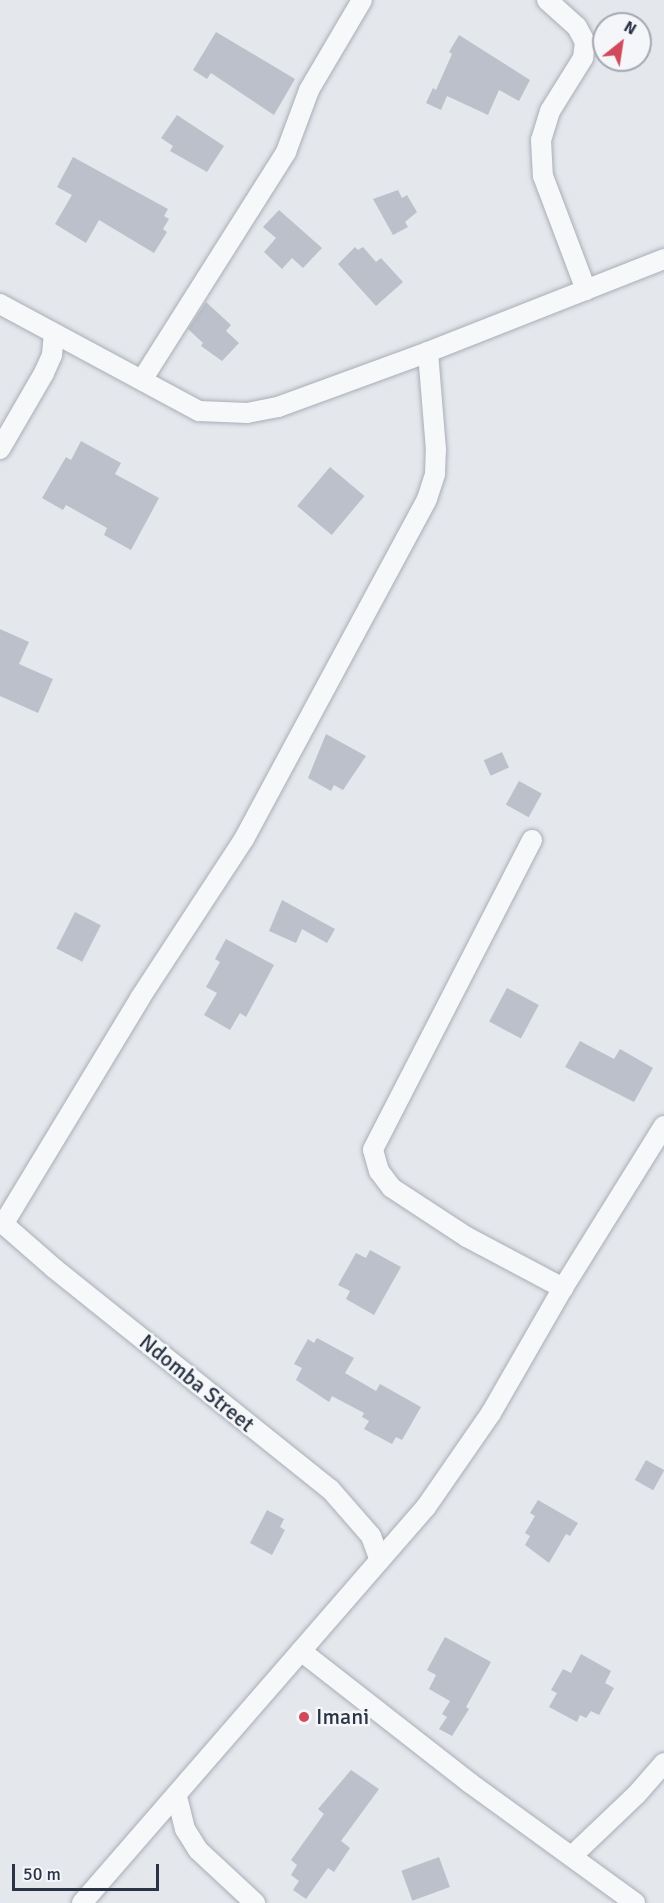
<!DOCTYPE html>
<style>
body{margin:0}
#map{position:relative;width:664px;height:1903px;overflow:hidden;background:#e4e7ec;font-family:Signika,sans-serif}
div>[style]{position:absolute}
[style*='--x']{left:calc(var(--x)*1px);top:calc(var(--y)*1px);width:calc(var(--w)*1px);rotate:calc(var(--a)*1deg)}
.building>*{inset:0;background:#bbc0ca;transform-origin:0 0}
.roads{filter:drop-shadow(0 0 2px #a9aeb7) drop-shadow(0 0 2px #a9aeb7)}
.minor>*{height:20px;margin:-10px;padding:0 10px;transform-origin:10px;border-radius:10px;background:#f7f8fa}
.dots>*{width:16px;height:16px;translate:-50% -50%;box-sizing:border-box;border:3px solid #f4f6f9;border-radius:50%}
span{translate:-50% -50%;white-space:nowrap;text-align:center;line-height:1.15;-webkit-text-stroke:5px #f4f6f9;paint-order:stroke}
.street-label{font-size:22px;color:#2b3445}
.poi-label{font-size:22px;color:#2b3445}
.left{translate:0 -50%;text-align:left}
.north{position:absolute;left:592px;top:12px;width:60px;height:60px;box-sizing:border-box;background:#f4f6f9;border:2px solid #a4a8b1;border-radius:50%;rotate:30deg;font-size:16px;font-weight:700;line-height:24px;text-align:center;color:#2b3445}
.north::after{content:'';display:block;margin:auto;width:21px;height:27px;background:#d1495b;clip-path:polygon(50% 0,100% 100%,50% 72%,0 100%)}
.scale{position:absolute;left:12px;top:1864px;width:147px;height:27px;box-sizing:border-box;border:3px solid #2b3445;border-top:0;padding-left:8px;font-size:18px;line-height:21px;white-space:nowrap;color:#2b3445;-webkit-text-stroke:4px #f4f6f9;paint-order:stroke}
</style>
<div id="map">
<div class="building">
<i style="clip-path:polygon(216px 32px,295px 79px,274px 115px,211px 73px,207px 79px,193px 70px)"></i>
<i style="clip-path:polygon(459px 35px,530px 80px,519px 101px,499px 90px,488px 115px,447px 96px,441px 110px,426px 103px,433px 88px,436px 90px,452px 54px,449px 52px)"></i>
<i style="clip-path:polygon(177px 115px,224px 146px,207px 172px,170px 151px,173px 146px,161px 138px)"></i>
<i style="clip-path:polygon(73px 157px,168px 209px,164px 216px,169px 219px,163px 229px,167px 232px,154px 253px,99px 220px,86px 243px,55px 224px,72px 195px,57px 187px)"></i>
<i style="clip-path:polygon(398px 190px,402px 198px,407px 195px,417px 212px,405px 222px,408px 227px,393px 235px,373px 199px)"></i>
<i style="clip-path:polygon(279px 210px,322px 248px,303px 268px,292px 258px,282px 269px,264px 252px,276px 238px,263px 227px)"></i>
<i style="clip-path:polygon(355px 247px,358px 250px,363px 247px,376px 262px,381px 258px,403px 282px,376px 306px,338px 264px)"></i>
<i style="clip-path:polygon(206px 302px,231px 325px,226px 331px,239px 343px,222px 361px,201px 346px,203px 343px,188px 329px)"></i>
<i style="clip-path:polygon(81px 441px,121px 463px,115px 474px,159px 498px,131px 550px,104px 535px,107px 528px,66px 505px,63px 510px,42px 498px,66px 457px,71px 460px)"></i>
<i style="left:330px;top:467px;width:45px;height:51px;rotate:40deg"></i>
<i style="clip-path:polygon(0 629px,29px 642px,19px 664px,53px 679px,38px 713px,0 696px)"></i>
<i style="clip-path:polygon(326px 734px,366px 756px,343px 790px,334px 785px,331px 791px,308px 778px)"></i>
<i style="left:502px;top:752px;width:17px;height:20px;rotate:66deg"></i>
<i style="left:519px;top:781px;width:26px;height:27px;rotate:29deg"></i>
<i style="clip-path:polygon(282px 900px,335px 929px,327px 943px,302px 929px,296px 943px,269px 931px)"></i>
<i style="left:75px;top:912px;width:29px;height:41px;rotate:27deg"></i>
<i style="clip-path:polygon(226px 939px,274px 965px,246px 1017px,240px 1013px,230px 1030px,204px 1015px,217px 993px,206px 987px,220px 962px,215px 959px)"></i>
<i style="left:507px;top:988px;width:36px;height:38px;rotate:28deg"></i>
<i style="clip-path:polygon(580px 1041px,614px 1059px,620px 1049px,653px 1068px,634px 1102px,565px 1067px)"></i>
<i style="clip-path:polygon(370px 1250px,401px 1267px,374px 1315px,346px 1299px,350px 1291px,338px 1285px,356px 1253px,366px 1258px)"></i>
<i style="clip-path:polygon(317px 1338px,354px 1358px,345px 1373px,376px 1391px,380px 1384px,421px 1407px,402px 1440px,396px 1437px,392px 1444px,364px 1429px,369px 1421px,362px 1417px,364px 1413px,332px 1396px,329px 1402px,296px 1380px,302px 1368px,294px 1364px,308px 1339px,314px 1343px)"></i>
<i style="left:646px;top:1460px;width:21px;height:23px;rotate:29deg"></i>
<i style="clip-path:polygon(538px 1500px,578px 1523px,570px 1536px,566px 1534px,549px 1563px,525px 1545px,530px 1536px,525px 1533px,535px 1516px,530px 1513px)"></i>
<i style="clip-path:polygon(267px 1510px,284px 1519px,280px 1527px,285px 1530px,272px 1555px,250px 1543px)"></i>
<i style="clip-path:polygon(445px 1637px,491px 1662px,466px 1707px,469px 1709px,452px 1736px,439px 1729px,447px 1717px,442px 1714px,450px 1701px,429px 1689px,436px 1675px,427px 1670px)"></i>
<i style="clip-path:polygon(581px 1654px,611px 1671px,605px 1683px,614px 1688px,599px 1715px,591px 1711px,586px 1718px,580px 1715px,577px 1722px,549px 1707px,557px 1693px,551px 1690px,563px 1669px,571px 1673px)"></i>
<i style="clip-path:polygon(351px 1770px,379px 1789px,341px 1841px,350px 1848px,334px 1872px,328px 1868px,306px 1899px,293px 1890px,299px 1881px,291px 1875px,297px 1865px,291px 1860px,324px 1814px,318px 1809px)"></i>
<i style="left:439px;top:1857px;width:32px;height:40px;rotate:70deg"></i>
</div>
<div class="roads">
<div class="minor">
<i style="--x:547;--y:0;--w:40;--a:42"></i>
<i style="--x:577;--y:27;--w:17;--a:62"></i>
<i style="--x:585;--y:42;--w:16;--a:97"></i>
<i style="--x:583;--y:58;--w:62;--a:121.9"></i>
<i style="--x:550;--y:111;--w:30;--a:107"></i>
<i style="--x:541;--y:140;--w:36;--a:87"></i>
<i style="--x:543;--y:176;--w:122;--a:69.3"></i>
<i style="--x:0;--y:304;--w:226;--a:28.3"></i>
<i style="--x:199;--y:411;--w:48;--a:2.4"></i>
<i style="--x:247;--y:413;--w:32;--a:-11"></i>
<i style="--x:278;--y:407;--w:160;--a:-20.1"></i>
<i style="--x:428;--y:352;--w:254;--a:-21.5"></i>
<i style="--x:142;--y:380;--w:270;--a:-57.7"></i>
<i style="--x:286;--y:152;--w:66;--a:-69.6"></i>
<i style="--x:309;--y:90;--w:104;--a:-59.5"></i>
<i style="--x:0;--y:449;--w:88;--a:-59.9"></i>
<i style="--x:44;--y:373;--w:20;--a:-66"></i>
<i style="--x:52;--y:355;--w:21;--a:-85"></i>
<i style="--x:532;--y:840;--w:348;--a:117.2"></i>
<i style="--x:373;--y:1150;--w:22;--a:74"></i>
<i style="--x:379;--y:1171;--w:21;--a:53"></i>
<i style="--x:392;--y:1188;--w:90;--a:33.2"></i>
<i style="--x:467;--y:1237;--w:109;--a:28"></i>
<i style="--x:0;--y:1221;--w:73;--a:41.1"></i>
<i style="--x:55;--y:1269;--w:352;--a:38.7"></i>
<i style="--x:330;--y:1489;--w:62;--a:48.9"></i>
<i style="--x:371;--y:1536;--w:23;--a:70"></i>
<i style="--x:4;--y:1223;--w:263;--a:-58.8"></i>
<i style="--x:140;--y:998;--w:190;--a:-56.8"></i>
<i style="--x:244;--y:839;--w:386;--a:-61.7"></i>
<i style="--x:427;--y:499;--w:26;--a:-72"></i>
<i style="--x:435;--y:474;--w:24;--a:-88"></i>
<i style="--x:436;--y:450;--w:98;--a:-94.7"></i>
<i style="--x:301;--y:1651;--w:214;--a:38"></i>
<i style="--x:470;--y:1783;--w:204;--a:36"></i>
<i style="--x:177;--y:1797;--w:33;--a:76"></i>
<i style="--x:185;--y:1829;--w:25;--a:58"></i>
<i style="--x:198;--y:1850;--w:78;--a:42.9"></i>
<i style="--x:573;--y:1855;--w:88;--a:-43.6"></i>
<i style="--x:637;--y:1794;--w:41;--a:-48.9"></i>
<i style="--x:82;--y:1903;--w:525;--a:-49.02"></i>
<i style="--x:426;--y:1507;--w:114;--a:-55.3"></i>
<i style="--x:491;--y:1413;--w:144;--a:-60.1"></i>
<i style="--x:563;--y:1288;--w:191;--a:-58.1"></i>
</div>
</div>
<div class="dots">
<i style="left:304px;top:1717px;background:#d1495b"></i>
</div>
<div class="street-label">
<span style="left:197px;top:1383px;rotate:39deg">Ndomba Street</span>
</div>
<div class="poi-label">
<span class="left" style="left:316px;top:1717px">Imani</span>
</div>
<div class="north">N</div>
<div class="scale">50 m</div>
</div>
